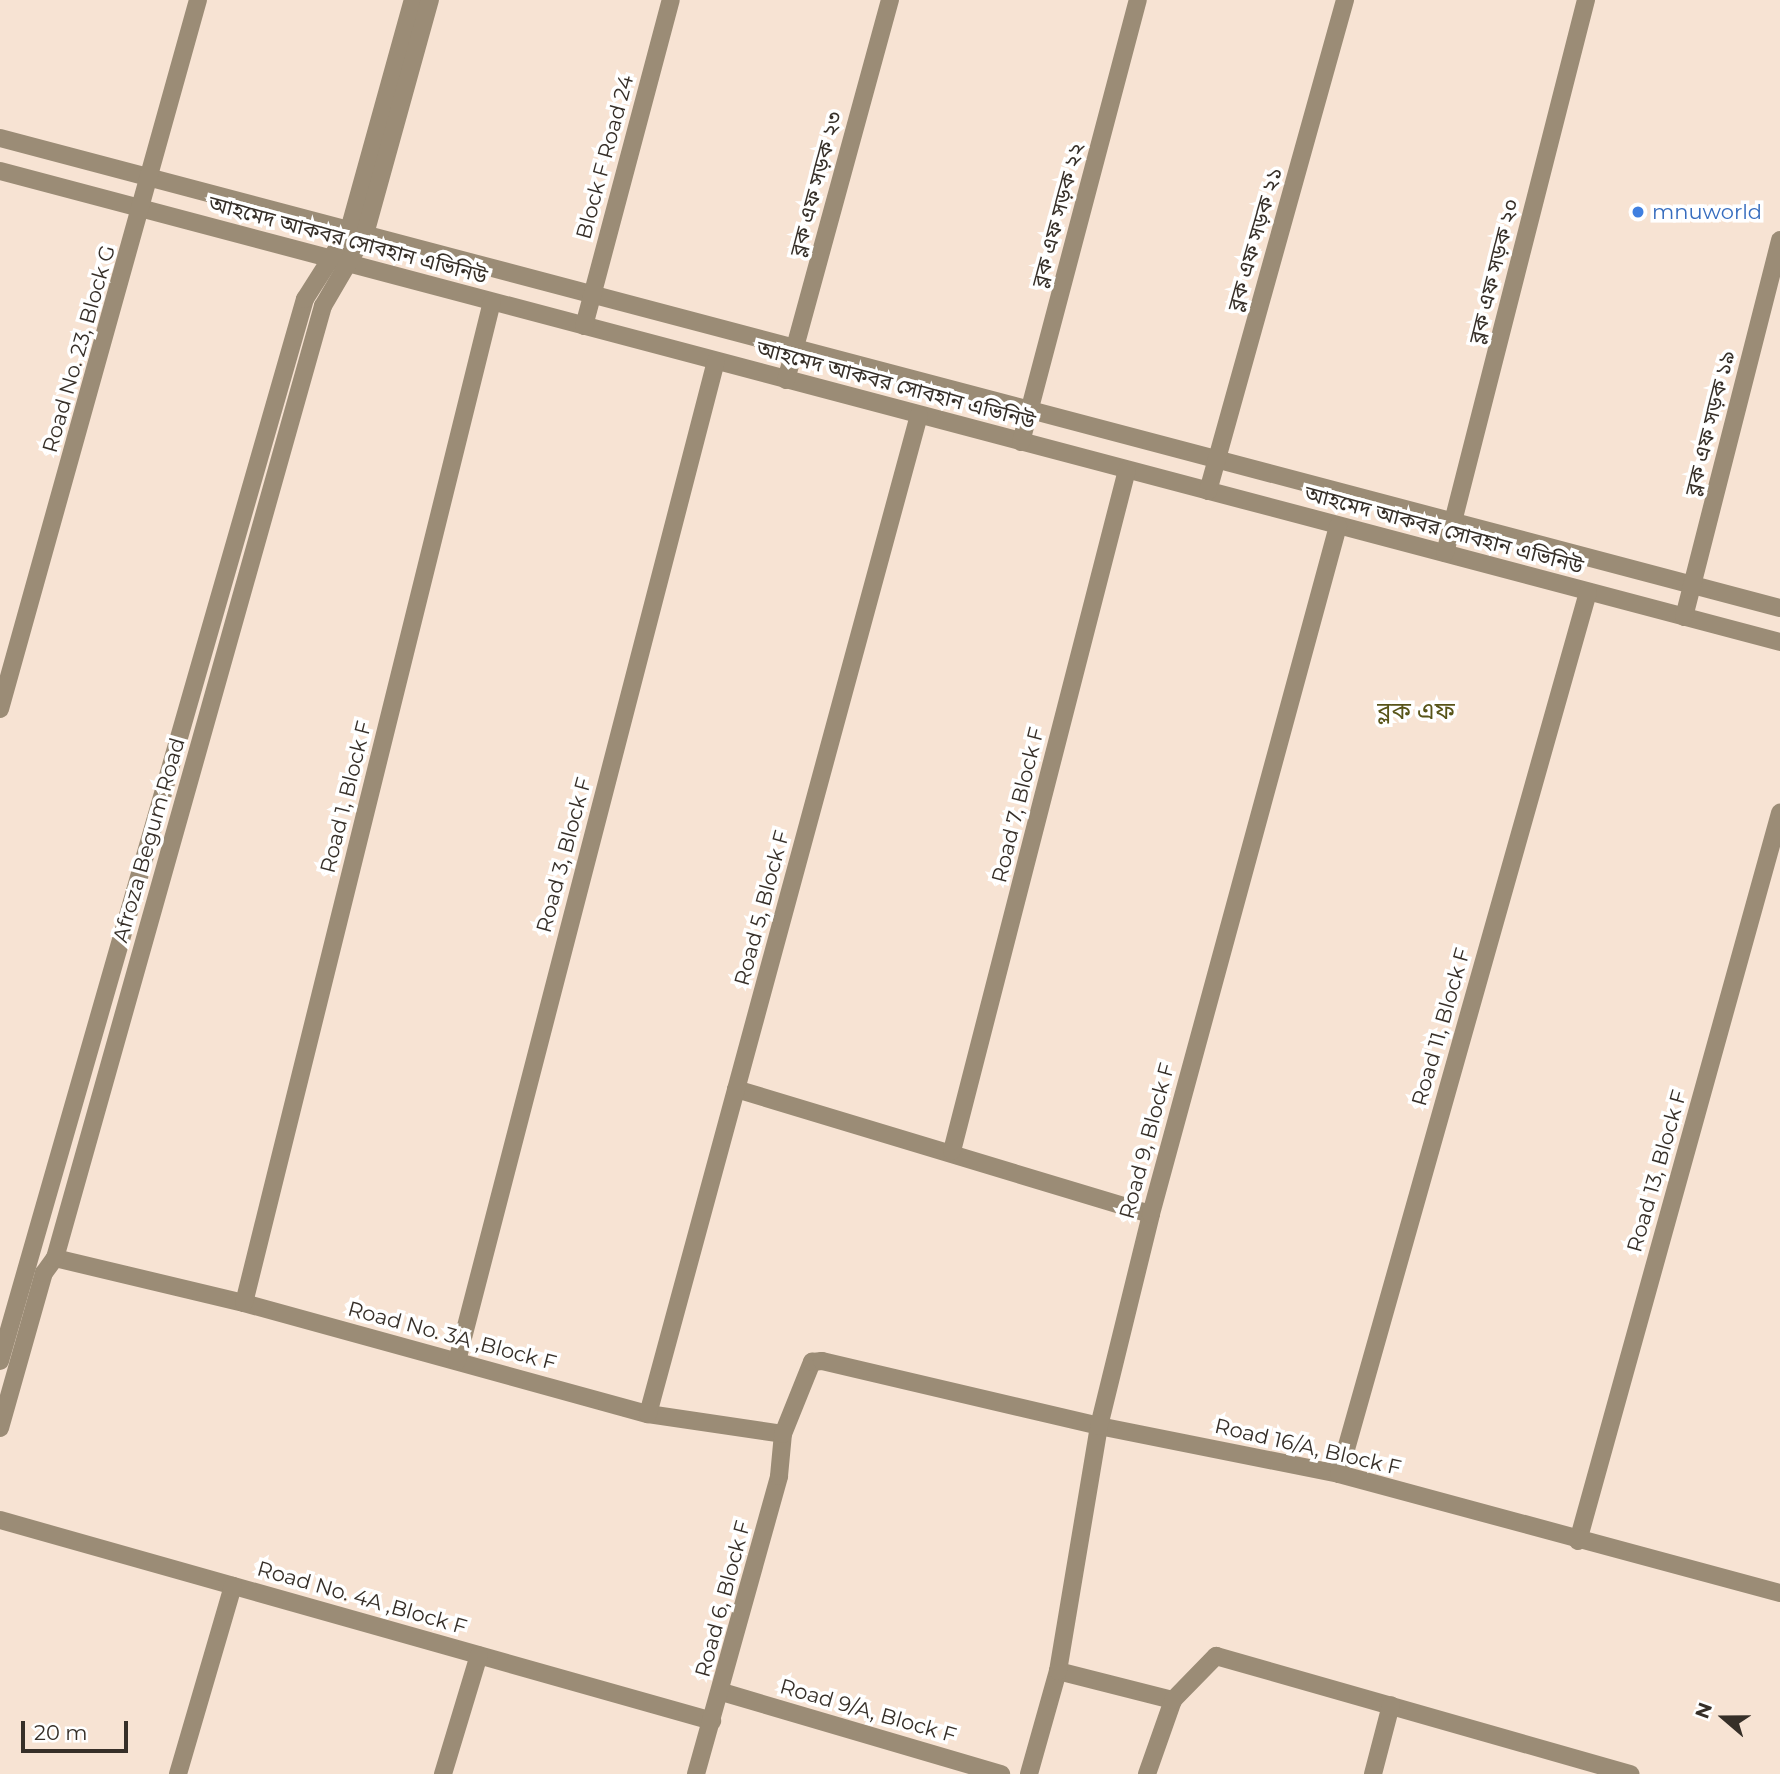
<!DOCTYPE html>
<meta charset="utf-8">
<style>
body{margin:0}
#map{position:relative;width:1780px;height:1774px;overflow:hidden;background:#f7e3d3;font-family:Montserrat,"Noto Sans Bengali",sans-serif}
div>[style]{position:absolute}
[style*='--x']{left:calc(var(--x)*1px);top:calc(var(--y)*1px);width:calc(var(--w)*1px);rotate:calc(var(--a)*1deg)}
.minor>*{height:18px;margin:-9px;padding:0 9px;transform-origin:9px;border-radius:9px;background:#9b8c76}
.dots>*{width:19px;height:19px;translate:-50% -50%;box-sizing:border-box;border:4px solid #fff;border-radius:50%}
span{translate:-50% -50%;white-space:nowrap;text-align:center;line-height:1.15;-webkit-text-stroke:7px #fff;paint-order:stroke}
.street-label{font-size:21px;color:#362f28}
.shop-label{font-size:21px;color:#366cbe}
.left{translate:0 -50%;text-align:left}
.quarter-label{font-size:24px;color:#585418}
.north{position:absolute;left:1689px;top:1683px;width:70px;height:70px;-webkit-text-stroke:5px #fff;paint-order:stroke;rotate:290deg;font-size:19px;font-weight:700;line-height:28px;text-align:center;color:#362f28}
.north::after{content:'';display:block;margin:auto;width:24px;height:32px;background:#362f28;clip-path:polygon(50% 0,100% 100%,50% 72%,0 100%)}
.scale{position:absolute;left:21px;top:1721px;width:107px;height:32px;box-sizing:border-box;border:4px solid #362f28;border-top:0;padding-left:9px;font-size:21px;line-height:24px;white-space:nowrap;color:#362f28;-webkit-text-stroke:5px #fff;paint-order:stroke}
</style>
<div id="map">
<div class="minor">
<i style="--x:0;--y:138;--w:1841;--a:14.79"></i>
<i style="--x:0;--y:171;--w:1841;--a:14.82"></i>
<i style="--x:584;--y:326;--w:337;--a:-75.1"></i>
<i style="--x:786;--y:380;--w:394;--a:-74.7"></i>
<i style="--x:1021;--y:442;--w:457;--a:-75.2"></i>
<i style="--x:1208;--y:491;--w:510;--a:-74.41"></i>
<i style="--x:1445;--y:553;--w:571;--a:-75.7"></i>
<i style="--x:1684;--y:617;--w:389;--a:-75.7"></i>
<i style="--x:0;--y:709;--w:736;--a:-74.4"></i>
<i style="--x:736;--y:1089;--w:433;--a:16.8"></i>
<i style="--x:952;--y:1151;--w:703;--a:-75.59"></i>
<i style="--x:55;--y:1258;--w:194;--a:13.4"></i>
<i style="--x:244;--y:1303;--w:419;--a:15.4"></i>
<i style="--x:648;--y:1414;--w:136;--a:8.4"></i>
<i style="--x:244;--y:1303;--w:1031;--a:-76.09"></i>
<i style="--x:0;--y:1361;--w:1105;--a:-73.98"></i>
<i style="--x:305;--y:299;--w:82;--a:-57.5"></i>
<i style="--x:349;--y:230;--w:239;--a:-74.5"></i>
<i style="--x:457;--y:1361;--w:1033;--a:-75.48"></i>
<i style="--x:648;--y:1414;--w:1035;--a:-74.82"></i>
<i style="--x:0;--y:1428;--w:161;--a:-74.2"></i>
<i style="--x:44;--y:1273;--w:19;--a:-54"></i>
<i style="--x:55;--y:1258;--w:989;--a:-74.28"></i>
<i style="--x:323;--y:306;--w:83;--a:-59.7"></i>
<i style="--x:365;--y:234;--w:243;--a:-74.5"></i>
<i style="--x:1339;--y:1474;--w:916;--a:-74.23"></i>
<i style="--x:0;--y:1520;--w:740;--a:15.76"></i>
<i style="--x:1578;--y:1541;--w:756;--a:-74.49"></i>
<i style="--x:1058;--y:1671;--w:119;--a:14.2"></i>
<i style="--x:722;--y:1692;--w:291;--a:16.4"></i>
<i style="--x:178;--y:1774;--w:196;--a:-73.7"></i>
<i style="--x:443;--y:1774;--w:124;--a:-73.2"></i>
<i style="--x:696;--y:1774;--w:309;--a:-74.4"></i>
<i style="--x:779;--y:1476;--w:42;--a:-84.6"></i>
<i style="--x:783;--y:1434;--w:78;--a:-68.1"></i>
<i style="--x:812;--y:1362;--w:10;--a:-6"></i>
<i style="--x:822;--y:1361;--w:285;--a:13.2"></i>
<i style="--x:1099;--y:1426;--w:245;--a:11.3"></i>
<i style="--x:1339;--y:1474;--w:457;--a:15.1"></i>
<i style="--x:1029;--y:1774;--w:107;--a:-74.3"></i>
<i style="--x:1058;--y:1671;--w:248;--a:-80.5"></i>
<i style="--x:1099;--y:1426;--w:218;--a:-76.2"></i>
<i style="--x:1151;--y:1214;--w:713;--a:-74.79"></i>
<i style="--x:1147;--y:1774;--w:78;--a:-70.6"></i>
<i style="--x:1173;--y:1700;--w:62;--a:-45.7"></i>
<i style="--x:1216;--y:1656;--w:431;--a:15.9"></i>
<i style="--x:1373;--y:1774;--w:71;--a:-75.4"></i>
</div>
<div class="dots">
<i style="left:1638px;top:212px;background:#3f7fe0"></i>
</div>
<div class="street-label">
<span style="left:605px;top:157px;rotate:-75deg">Block F Road 24</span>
<span style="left:816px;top:184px;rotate:-75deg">ব্লক এফ সড়ক ২৩</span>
<span style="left:1058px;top:215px;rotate:-75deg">ব্লক এফ সড়ক ২২</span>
<span style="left:1255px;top:239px;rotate:-74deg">ব্লক এফ সড়ক ২১</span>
<span style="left:348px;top:240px;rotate:15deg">আহমেদ আকবর সোবহান এভিনিউ</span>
<span style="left:1494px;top:271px;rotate:-76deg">ব্লক এফ সড়ক ২০</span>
<span style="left:79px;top:349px;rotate:-74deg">Road No. 23, Block G</span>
<span style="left:896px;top:385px;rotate:15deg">আহমেদ আকবর সোবহান এভিনিউ</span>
<span style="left:1710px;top:423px;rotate:-76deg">ব্লক এফ সড়ক ১৯</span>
<span style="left:1444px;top:530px;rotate:15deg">আহমেদ আকবর সোবহান এভিনিউ</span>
<span style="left:346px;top:797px;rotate:-76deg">Road 1, Block F</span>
<span style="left:1018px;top:805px;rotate:-76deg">Road 7, Block F</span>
<span style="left:149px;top:840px;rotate:-74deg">Afroza Begum Road</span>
<span style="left:564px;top:855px;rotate:-75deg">Road 3, Block F</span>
<span style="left:762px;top:908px;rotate:-75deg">Road 5, Block F</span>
<span style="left:1441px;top:1027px;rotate:-74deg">Road 11, Block F</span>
<span style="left:1147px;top:1141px;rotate:-75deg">Road 9, Block F</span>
<span style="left:1657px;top:1171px;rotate:-74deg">Road 13, Block F</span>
<span style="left:452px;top:1336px;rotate:15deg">Road No. 3A ,Block F</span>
<span style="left:1308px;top:1447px;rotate:13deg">Road 16/A, Block F</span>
<span style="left:362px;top:1598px;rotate:16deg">Road No. 4A ,Block F</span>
<span style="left:723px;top:1599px;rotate:-75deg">Road 6, Block F</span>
<span style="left:868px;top:1711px;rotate:16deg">Road 9/A, Block F</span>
</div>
<div class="shop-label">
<span class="left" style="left:1652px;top:212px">mnuworld</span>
</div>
<div class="quarter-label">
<span style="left:1416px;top:711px">ব্লক এফ</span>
</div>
<div class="north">N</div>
<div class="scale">20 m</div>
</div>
